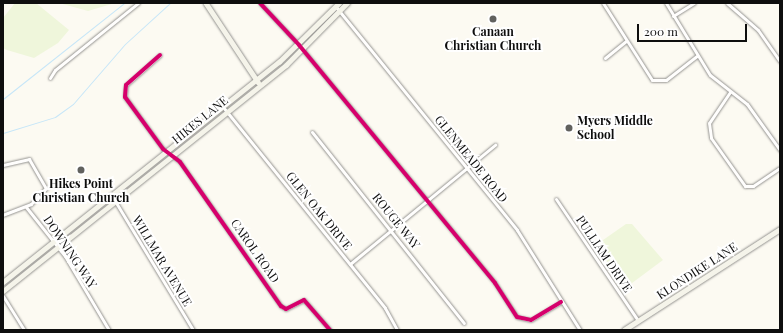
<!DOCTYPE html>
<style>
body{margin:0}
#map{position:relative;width:783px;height:333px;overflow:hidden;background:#fcfaf2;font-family:"Playfair Display",serif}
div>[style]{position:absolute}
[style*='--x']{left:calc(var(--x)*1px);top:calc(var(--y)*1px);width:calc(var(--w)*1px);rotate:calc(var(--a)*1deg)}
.pitch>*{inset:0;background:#eff6db}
.stream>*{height:1px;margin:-0.5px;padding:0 0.5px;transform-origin:0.5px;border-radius:0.5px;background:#c6e6f8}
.roads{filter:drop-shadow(0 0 1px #959491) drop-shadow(0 0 1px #959491)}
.street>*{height:3px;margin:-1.5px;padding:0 1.5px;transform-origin:1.5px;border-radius:1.5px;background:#fffefd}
.secondary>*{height:4.5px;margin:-2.25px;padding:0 2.25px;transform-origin:2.25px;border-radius:2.25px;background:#f5f4ea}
.cycleway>*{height:4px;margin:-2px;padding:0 2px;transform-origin:2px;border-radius:2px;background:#d6006c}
.dots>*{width:11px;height:11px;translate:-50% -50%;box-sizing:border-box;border:2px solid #fff;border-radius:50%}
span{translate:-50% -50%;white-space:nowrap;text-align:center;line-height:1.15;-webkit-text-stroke:4px #fff;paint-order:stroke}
.poi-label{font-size:12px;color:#0e0e0e;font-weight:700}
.left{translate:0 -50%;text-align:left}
.street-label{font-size:12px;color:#0e0e0e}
.frame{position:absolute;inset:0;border:4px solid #0e0e0e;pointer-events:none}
.scale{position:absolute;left:637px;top:24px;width:110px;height:18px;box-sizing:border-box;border:2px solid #0e0e0e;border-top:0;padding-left:5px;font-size:12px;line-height:14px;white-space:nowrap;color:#0e0e0e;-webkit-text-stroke:3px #fff;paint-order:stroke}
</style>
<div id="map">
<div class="pitch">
<i style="clip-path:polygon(15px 3px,36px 3px,69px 30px,58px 43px,34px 58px,7px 50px,3px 48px,3px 18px)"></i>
<i style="clip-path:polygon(59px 3px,115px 3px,88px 11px)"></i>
<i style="clip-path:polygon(626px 224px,632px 224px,663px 260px,624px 289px,593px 247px)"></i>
</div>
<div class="stream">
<i style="--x:3;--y:99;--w:154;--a:-38.4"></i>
<i style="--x:3;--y:133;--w:54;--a:-17.1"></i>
<i style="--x:55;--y:117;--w:22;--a:-36"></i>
<i style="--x:73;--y:104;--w:79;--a:-49.1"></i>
<i style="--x:125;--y:44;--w:61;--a:-42.3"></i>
</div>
<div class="roads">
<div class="street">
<i style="--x:260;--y:3;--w:57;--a:47.1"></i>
<i style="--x:299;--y:45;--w:308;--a:50.5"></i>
<i style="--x:495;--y:283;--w:40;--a:57.1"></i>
<i style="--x:517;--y:317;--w:14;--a:12"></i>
<i style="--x:531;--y:320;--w:35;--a:-31"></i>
<i style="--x:603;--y:3;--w:91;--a:57.5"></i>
<i style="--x:652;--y:80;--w:14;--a:0"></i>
<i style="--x:666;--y:80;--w:39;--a:-38"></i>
<i style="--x:666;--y:3;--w:84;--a:58.6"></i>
<i style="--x:710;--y:75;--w:47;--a:38.1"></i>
<i style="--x:747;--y:104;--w:57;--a:54.3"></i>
<i style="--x:727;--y:3;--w:41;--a:41.1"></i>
<i style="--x:758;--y:30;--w:38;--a:55"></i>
<i style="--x:336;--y:7;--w:287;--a:50.9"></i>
<i style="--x:517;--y:230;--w:118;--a:57.8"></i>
<i style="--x:673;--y:16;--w:25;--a:-32"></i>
<i style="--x:160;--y:55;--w:45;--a:138.6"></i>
<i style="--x:126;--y:85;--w:12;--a:95"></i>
<i style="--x:125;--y:97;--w:64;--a:53.8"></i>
<i style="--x:163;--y:149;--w:21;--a:37"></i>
<i style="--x:180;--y:162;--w:176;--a:55"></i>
<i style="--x:281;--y:306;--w:6;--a:31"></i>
<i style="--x:286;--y:309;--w:20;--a:-27"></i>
<i style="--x:304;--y:300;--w:40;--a:49"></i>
<i style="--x:605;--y:58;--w:27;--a:-39"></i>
<i style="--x:50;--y:78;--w:9;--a:-58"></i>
<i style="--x:55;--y:70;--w:107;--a:-38.9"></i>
<i style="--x:730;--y:92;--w:37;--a:124"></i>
<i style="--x:709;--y:123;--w:15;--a:82"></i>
<i style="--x:711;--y:138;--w:59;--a:54.7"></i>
<i style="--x:745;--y:186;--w:8;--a:0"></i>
<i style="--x:753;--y:186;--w:32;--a:-34"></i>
<i style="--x:223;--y:107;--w:258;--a:51.1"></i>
<i style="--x:385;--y:308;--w:25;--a:61"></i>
<i style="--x:312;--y:132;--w:244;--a:51.5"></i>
<i style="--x:3;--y:165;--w:27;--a:-13"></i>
<i style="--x:29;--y:159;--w:34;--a:60"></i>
<i style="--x:46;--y:188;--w:22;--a:133"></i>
<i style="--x:31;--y:204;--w:30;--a:159"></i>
<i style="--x:556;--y:199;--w:145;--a:56"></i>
<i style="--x:115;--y:201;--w:151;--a:58.8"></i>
<i style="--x:26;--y:207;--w:63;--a:51.5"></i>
<i style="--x:65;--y:256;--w:86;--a:59.3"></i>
<i style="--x:350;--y:264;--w:188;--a:-39.4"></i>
<i style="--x:3;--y:296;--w:40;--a:58"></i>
</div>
<div class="secondary">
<i style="--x:206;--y:3;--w:95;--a:56.6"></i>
<i style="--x:3;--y:282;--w:353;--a:-38.6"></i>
<i style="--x:279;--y:62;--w:84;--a:-44.5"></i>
<i style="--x:3;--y:291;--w:362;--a:-38.6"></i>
<i style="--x:286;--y:65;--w:87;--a:-45.5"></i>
<i style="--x:624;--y:330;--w:186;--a:-32.9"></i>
</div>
</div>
<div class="cycleway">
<i style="--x:260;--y:3;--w:57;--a:47.1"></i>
<i style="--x:299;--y:45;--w:308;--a:50.5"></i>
<i style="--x:495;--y:283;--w:40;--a:57.1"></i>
<i style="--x:517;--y:317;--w:14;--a:12"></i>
<i style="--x:531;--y:320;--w:35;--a:-31"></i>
<i style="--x:160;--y:55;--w:45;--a:138.6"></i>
<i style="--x:126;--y:85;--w:12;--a:95"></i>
<i style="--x:125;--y:97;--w:64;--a:53.8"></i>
<i style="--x:163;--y:149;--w:21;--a:37"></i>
<i style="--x:180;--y:162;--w:176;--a:55"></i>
<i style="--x:281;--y:306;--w:6;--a:31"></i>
<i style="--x:286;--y:309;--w:20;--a:-27"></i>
<i style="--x:304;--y:300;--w:40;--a:49"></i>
</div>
<div class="dots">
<i style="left:493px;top:19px;background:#61615e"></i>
<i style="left:569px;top:128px;background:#61615e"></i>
<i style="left:81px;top:170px;background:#61615e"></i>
</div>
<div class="poi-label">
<span style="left:493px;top:39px">Canaan<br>Christian Church</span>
<span class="left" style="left:577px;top:128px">Myers Middle<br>School</span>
<span style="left:81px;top:191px">Hikes Point<br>Christian Church</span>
</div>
<div class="street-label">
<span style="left:200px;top:120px;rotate:-39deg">HIKES LANE</span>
<span style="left:471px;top:159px;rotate:51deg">GLENMEADE ROAD</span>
<span style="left:319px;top:211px;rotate:51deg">GLEN OAK DRIVE</span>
<span style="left:396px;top:221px;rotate:51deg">ROUGE WAY</span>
<span style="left:255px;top:251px;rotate:55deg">CAROL ROAD</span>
<span style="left:70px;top:252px;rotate:56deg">DOWNING WAY</span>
<span style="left:604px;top:254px;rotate:56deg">PULLIAM DRIVE</span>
<span style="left:162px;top:261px;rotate:59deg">WILLMAR AVENUE</span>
<span style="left:697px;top:271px;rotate:-33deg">KLONDIKE LANE</span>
</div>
<div class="frame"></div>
<div class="scale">200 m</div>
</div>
